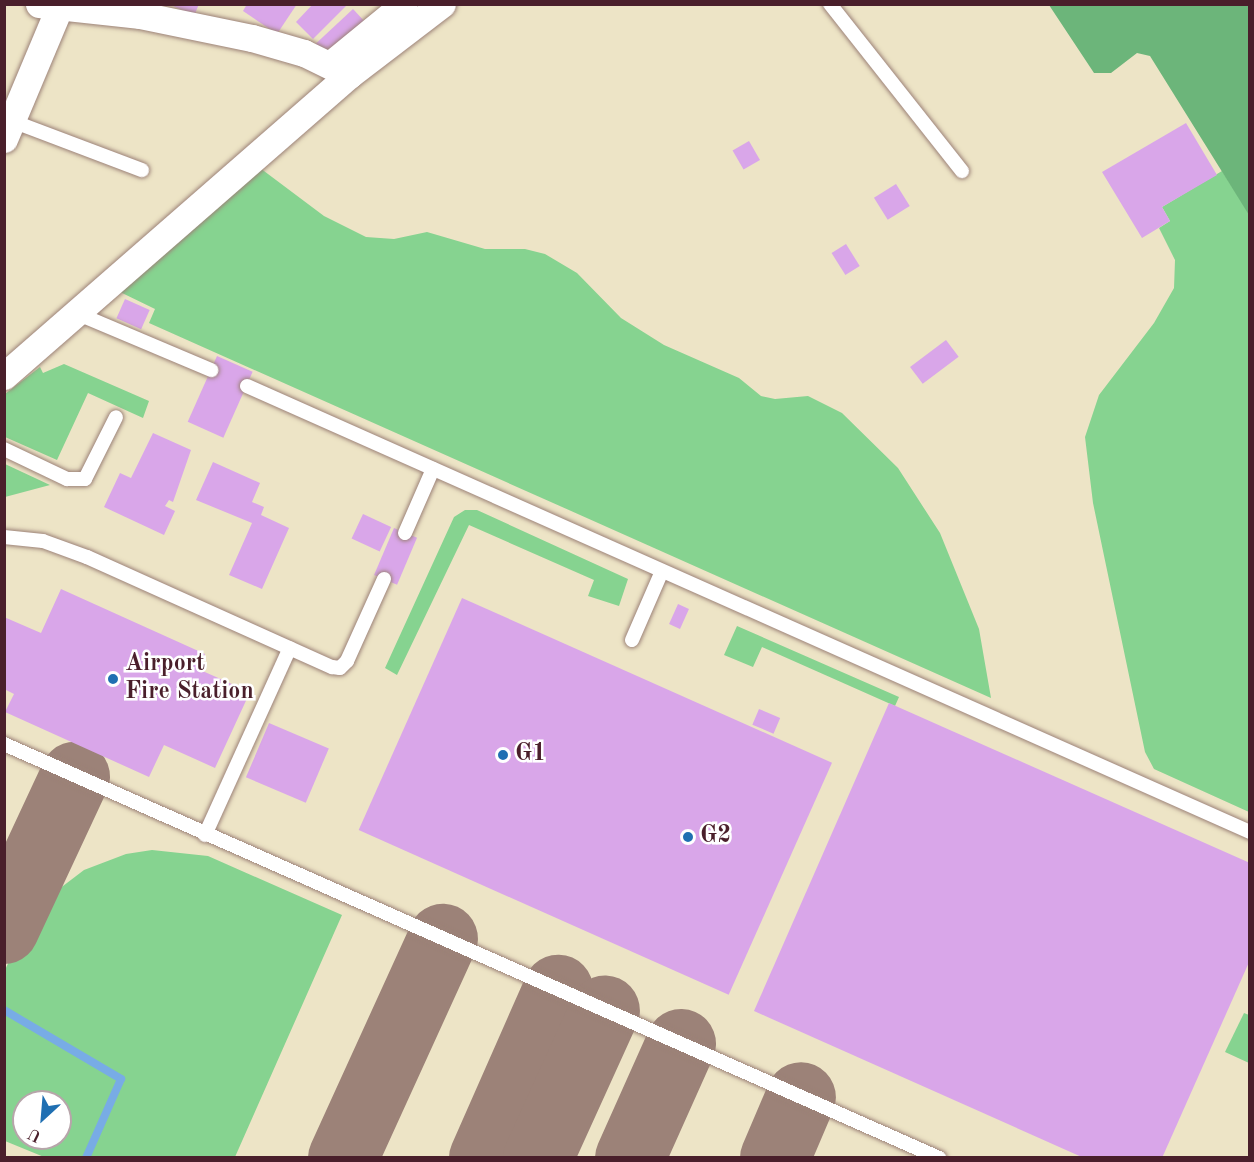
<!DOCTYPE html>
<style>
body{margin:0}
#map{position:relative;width:1254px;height:1162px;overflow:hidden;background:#ede4c6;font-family:"Old Standard TT",serif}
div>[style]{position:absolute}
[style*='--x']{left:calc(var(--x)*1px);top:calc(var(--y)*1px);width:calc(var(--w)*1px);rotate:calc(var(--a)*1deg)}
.green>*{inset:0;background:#86d390}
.forest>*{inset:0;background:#6cb57a}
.stream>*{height:8px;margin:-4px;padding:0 4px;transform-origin:4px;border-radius:4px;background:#78ace5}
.taxiway>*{height:70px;margin:-35px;padding:0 35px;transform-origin:35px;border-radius:35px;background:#9c8278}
.building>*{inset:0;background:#d9a6e9;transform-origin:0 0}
.roads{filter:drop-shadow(0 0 2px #9c8278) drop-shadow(0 0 2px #9c8278)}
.service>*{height:14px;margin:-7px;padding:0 7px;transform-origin:7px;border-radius:7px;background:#fff}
.minor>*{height:27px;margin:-13.5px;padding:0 13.5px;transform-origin:13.5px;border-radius:13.5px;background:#fff}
.dots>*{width:16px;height:16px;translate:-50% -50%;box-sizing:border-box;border:3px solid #fff;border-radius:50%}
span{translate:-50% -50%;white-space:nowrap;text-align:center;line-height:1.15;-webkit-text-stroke:5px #fff;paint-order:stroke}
.poi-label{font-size:24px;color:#4a1f2b;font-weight:700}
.left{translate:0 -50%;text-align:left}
.frame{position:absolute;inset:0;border:6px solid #4a1f2b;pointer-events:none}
.north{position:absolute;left:12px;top:1090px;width:60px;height:60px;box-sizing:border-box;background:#fff;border:2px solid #b7a5aa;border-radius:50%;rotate:206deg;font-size:16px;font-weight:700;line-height:24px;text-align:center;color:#4a1f2b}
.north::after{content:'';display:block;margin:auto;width:21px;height:27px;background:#1f6fb2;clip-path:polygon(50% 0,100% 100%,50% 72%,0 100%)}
</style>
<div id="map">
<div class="green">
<i style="clip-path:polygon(256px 165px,324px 216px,366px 237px,394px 239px,427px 232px,485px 249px,525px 249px,545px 254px,577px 273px,621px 318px,664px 345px,739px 378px,761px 396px,775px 399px,808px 396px,842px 413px,898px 468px,940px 533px,979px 629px,991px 698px,149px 323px,155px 309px,120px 292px)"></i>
<i style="clip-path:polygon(1222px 171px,1250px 215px,1249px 812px,1154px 769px,1145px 752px,1093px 503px,1085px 437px,1099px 395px,1154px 323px,1174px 288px,1175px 260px,1159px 228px,1170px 221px,1162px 207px)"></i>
<i style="clip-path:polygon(64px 364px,149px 401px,143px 418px,88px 393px,57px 460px,5px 437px,5px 394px,40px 367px,43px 373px)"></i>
<i style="clip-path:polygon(5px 464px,50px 485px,5px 497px)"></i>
<i style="clip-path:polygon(465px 510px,477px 510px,628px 579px,619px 606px,588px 596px,594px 580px,469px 525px,397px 675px,385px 668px,454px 517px)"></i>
<i style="clip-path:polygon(737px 626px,899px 697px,895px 706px,762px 647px,753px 667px,724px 655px)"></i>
<i style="clip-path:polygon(evenodd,152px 850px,208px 856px,342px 915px,235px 1157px,44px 1157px,5px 1141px,5px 970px,27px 922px,42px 902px,84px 870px,126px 854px,152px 850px,24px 1102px,60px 1102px,60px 1138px,24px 1138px,24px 1102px)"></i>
<i style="clip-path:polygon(1244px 1013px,1249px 1015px,1249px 1063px,1225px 1052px)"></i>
</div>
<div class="forest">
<i style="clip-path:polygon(1049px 5px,1249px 5px,1249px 215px,1150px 56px,1137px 53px,1111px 73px,1094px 73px)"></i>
</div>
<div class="stream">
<i style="--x:4;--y:1010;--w:136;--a:30.5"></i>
<i style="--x:121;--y:1079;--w:86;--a:113.9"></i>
</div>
<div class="taxiway">
<i style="--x:4;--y:929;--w:168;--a:-65"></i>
<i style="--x:343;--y:1158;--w:241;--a:-65.5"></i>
<i style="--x:484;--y:1158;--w:184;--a:-66.2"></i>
<i style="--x:538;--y:1158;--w:162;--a:-65.6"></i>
<i style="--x:630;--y:1158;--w:125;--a:-65.9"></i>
<i style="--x:775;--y:1158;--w:66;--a:-66.9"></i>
</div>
<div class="building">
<i style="clip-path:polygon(169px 4px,199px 4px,194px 16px)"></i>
<i style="clip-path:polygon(247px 4px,297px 4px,277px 34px,243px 11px)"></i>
<i style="clip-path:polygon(313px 4px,348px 4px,313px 39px,296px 22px)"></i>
<i style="left:353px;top:9px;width:16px;height:51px;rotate:47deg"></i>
<i style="clip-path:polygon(1186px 123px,1217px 175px,1162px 207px,1170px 221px,1142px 238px,1102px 172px)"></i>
<i style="left:749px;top:141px;width:22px;height:19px;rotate:60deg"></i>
<i style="left:896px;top:184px;width:26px;height:26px;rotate:58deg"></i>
<i style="left:846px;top:244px;width:26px;height:17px;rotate:58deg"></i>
<i style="left:125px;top:299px;width:27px;height:21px;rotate:24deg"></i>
<i style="left:946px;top:340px;width:21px;height:45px;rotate:53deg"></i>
<i style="left:217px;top:356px;width:39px;height:72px;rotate:24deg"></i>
<i style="clip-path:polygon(153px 433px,191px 450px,173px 502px,169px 500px,165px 506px,175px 511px,164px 535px,104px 507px,120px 473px,131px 478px)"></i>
<i style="clip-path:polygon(213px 462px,260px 483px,252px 502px,264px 507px,261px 515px,289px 528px,262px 589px,229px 575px,252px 523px,196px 500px)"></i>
<i style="left:363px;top:514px;width:31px;height:27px;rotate:25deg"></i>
<i style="left:394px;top:528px;width:25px;height:51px;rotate:23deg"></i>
<i style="clip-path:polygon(61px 589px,205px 654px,198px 669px,250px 692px,215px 768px,164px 745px,149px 777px,5px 712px,14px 694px,4px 689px,4px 617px,41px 633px)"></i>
<i style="left:462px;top:598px;width:405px;height:254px;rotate:24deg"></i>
<i style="left:678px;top:604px;width:12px;height:22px;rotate:24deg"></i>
<i style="clip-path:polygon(889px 703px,1250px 863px,1250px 960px,1162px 1158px,1084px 1158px,754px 1011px)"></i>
<i style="left:759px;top:709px;width:23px;height:17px;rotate:23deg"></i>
<i style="left:269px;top:723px;width:65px;height:59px;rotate:23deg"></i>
</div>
<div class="roads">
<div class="service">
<i style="--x:830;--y:4;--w:213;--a:51.7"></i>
<i style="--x:12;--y:121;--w:139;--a:20.7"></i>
<i style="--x:76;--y:313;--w:147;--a:22.9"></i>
<i style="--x:247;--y:386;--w:1098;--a:23.97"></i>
<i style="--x:4;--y:449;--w:70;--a:25.5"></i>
<i style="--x:67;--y:479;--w:18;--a:0"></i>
<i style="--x:85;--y:479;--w:69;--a:-63.4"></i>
<i style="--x:405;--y:533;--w:70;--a:-66.4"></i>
<i style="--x:4;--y:537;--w:39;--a:6"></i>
<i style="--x:43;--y:541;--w:47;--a:20"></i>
<i style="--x:87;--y:557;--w:269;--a:24.2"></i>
<i style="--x:332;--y:667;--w:8;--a:7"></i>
<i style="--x:340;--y:668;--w:10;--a:-45"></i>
<i style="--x:347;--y:661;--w:90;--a:-65.7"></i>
<i style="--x:632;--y:640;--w:75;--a:-66.5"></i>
<i style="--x:4;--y:744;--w:1023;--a:23.88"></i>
<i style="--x:205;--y:835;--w:205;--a:-65.6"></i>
</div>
<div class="minor">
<i style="--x:39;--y:4;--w:102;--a:6.2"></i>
<i style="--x:140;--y:15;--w:114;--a:11.6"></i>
<i style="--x:252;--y:38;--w:54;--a:16.1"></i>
<i style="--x:304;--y:53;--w:50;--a:26.1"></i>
<i style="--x:331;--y:64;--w:94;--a:-39.4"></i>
<i style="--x:4;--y:139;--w:144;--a:-67.2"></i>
<i style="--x:4;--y:376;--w:458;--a:-41.1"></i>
<i style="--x:349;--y:75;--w:117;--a:-37.4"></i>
</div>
</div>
<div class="dots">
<i style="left:113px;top:679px;background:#1f6fb2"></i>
<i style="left:503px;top:755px;background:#1f6fb2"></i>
<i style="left:688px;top:837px;background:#1f6fb2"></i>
</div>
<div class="poi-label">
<span class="left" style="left:125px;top:679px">Airport<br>Fire Station</span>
<span class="left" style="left:515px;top:755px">G1</span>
<span class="left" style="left:700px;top:837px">G2</span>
</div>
<div class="frame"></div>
<div class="north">U</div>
</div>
